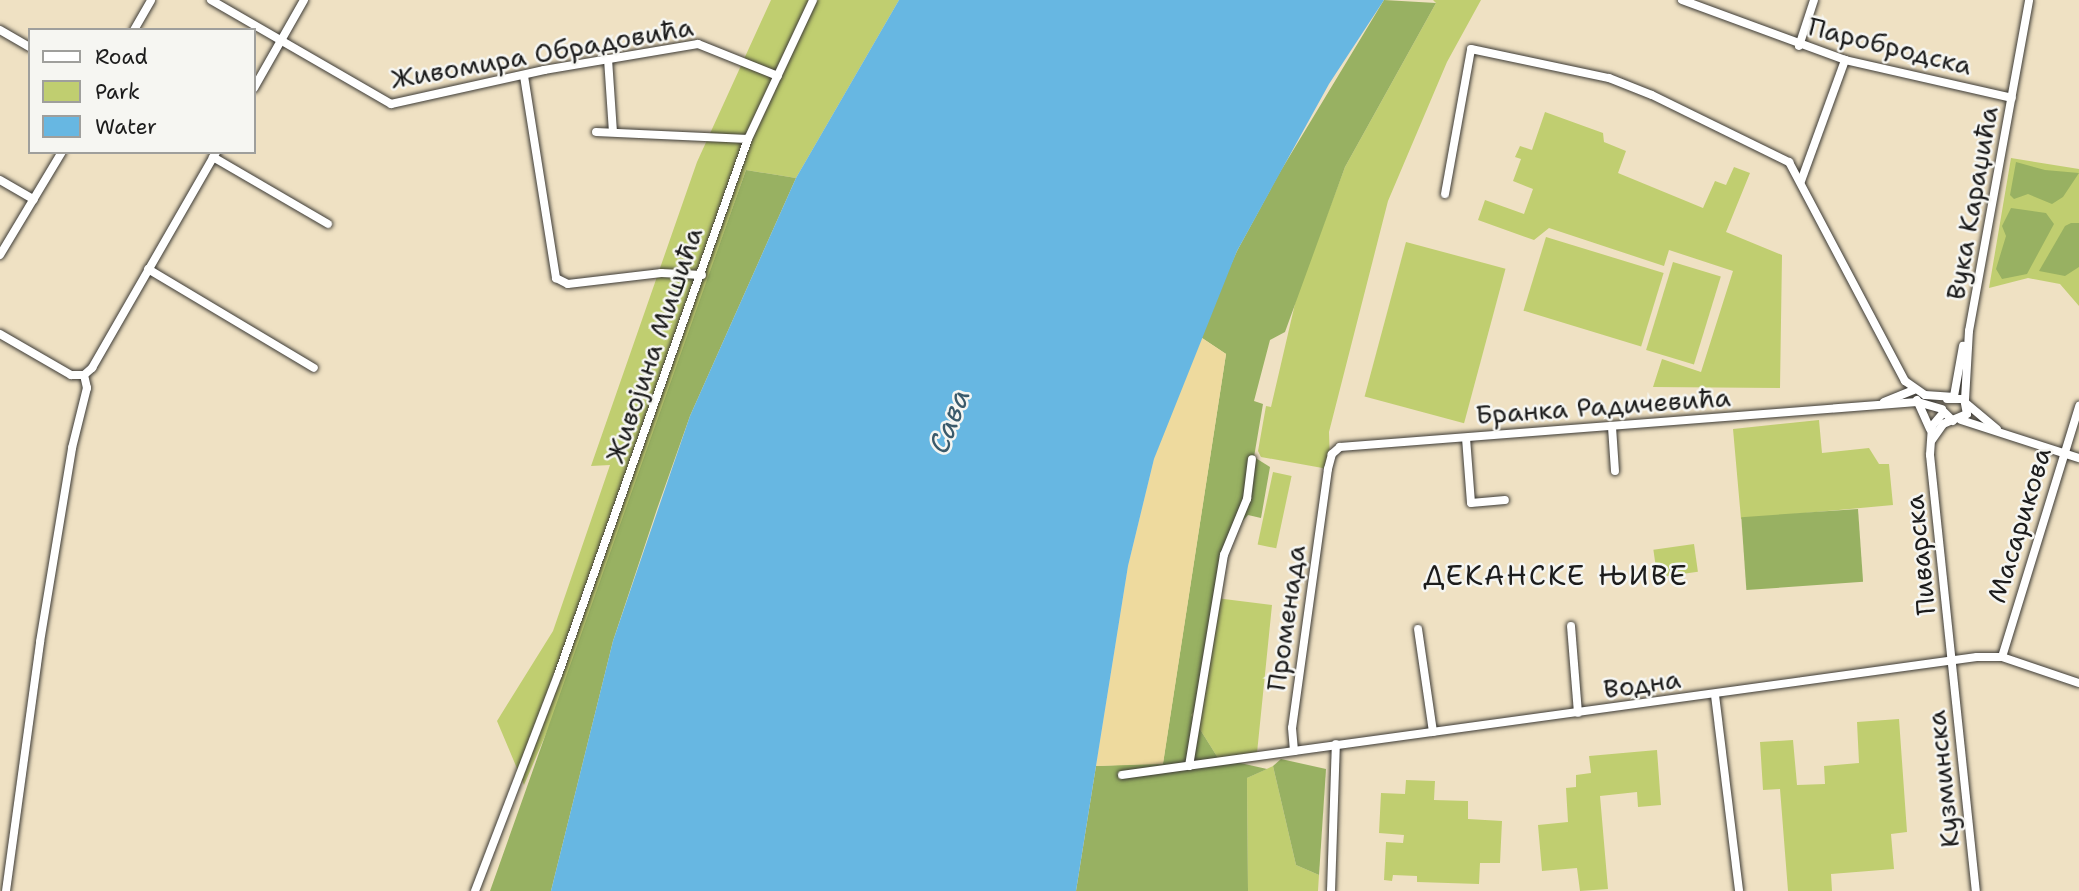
<!DOCTYPE html>
<meta charset="utf-8">
<style>
body{margin:0}
#map{position:relative;width:2079px;height:891px;overflow:hidden;background:#efe1c3;font-family:"Shantell Sans",sans-serif}
div>[style]{position:absolute}
[style*='--x']{left:calc(var(--x)*1px);top:calc(var(--y)*1px);width:calc(var(--w)*1px);rotate:calc(var(--a)*1deg)}
.green>*{inset:0;background:#c0ce70;transform-origin:0 0}
.forest>*{inset:0;background:#98b162;transform-origin:0 0}
.sand>*{inset:0;background:#eeda9e}
.water>*{inset:0;background:#67b7e2}
.roads{filter:drop-shadow(0 0 2px #3c3a35) drop-shadow(0 0 2px #3c3a35)}
.minor>*{height:8px;margin:-4px;padding:0 4px;transform-origin:4px;border-radius:4px;background:#fff}
span{translate:-50% -50%;white-space:nowrap;text-align:center;line-height:1.15;-webkit-text-stroke:5px #f6f6f2;paint-order:stroke}
.street-label{font-size:26px;color:#1c1c1c}
.water-label{font-size:28px;color:#3a5a6b;font-style:italic}
.neighbourhood-label{font-size:28px;color:#1c1c1c;letter-spacing:2px}
.legend{position:absolute;left:28px;top:28px;width:228px;height:126px;box-sizing:border-box;background:#f6f6f2;border:2px solid #9f9f9c;margin:0;padding:9px 12px;list-style:none;font-size:21px;color:#1c1c1c}
.legend li{display:flex;align-items:center;gap:14px;height:35px}
.legend b{width:35px;border:2px solid #9f9f9c}
</style>
<div id="map">
<div class="green">
<i style="clip-path:polygon(771px 0,899px 0,796px 178px,746px 170px,561px 699px,524px 785px,497px 721px,553px 631px,610px 465px,591px 466px,697px 162px)"></i>
<i style="clip-path:polygon(1433px 0,1481px 0,1447px 62px,1388px 201px,1329px 432px,1330px 464px,1328px 469px,1261px 457px,1258px 451px,1266px 406px,1271px 407px,1297px 295px,1345px 167px,1436px 3px)"></i>
<i style="clip-path:polygon(1545px 112px,1603px 133px,1604px 142px,1626px 151px,1618px 173px,1703px 208px,1715px 181px,1726px 185px,1734px 167px,1750px 173px,1726px 232px,1782px 255px,1780px 388px,1653px 387px,1662px 359px,1701px 372px,1733px 271px,1669px 250px,1664px 266px,1549px 228px,1534px 240px,1478px 220px,1485px 200px,1524px 214px,1533px 189px,1513px 181px,1521px 159px,1515px 157px,1520px 146px,1532px 150px)"></i>
<i style="clip-path:polygon(2011px 158px,2079px 169px,2079px 306px,2060px 284px,2028px 278px,1989px 288px)"></i>
<i style="left:1546px;top:237px;width:123px;height:77px;rotate:17deg"></i>
<i style="left:1406px;top:242px;width:103px;height:160px;rotate:15deg"></i>
<i style="left:1673px;top:262px;width:50px;height:92px;rotate:17deg"></i>
<i style="clip-path:polygon(1819px 420px,1822px 453px,1869px 448px,1879px 464px,1889px 464px,1893px 505px,1741px 519px,1733px 429px)"></i>
<i style="left:1273px;top:472px;width:19px;height:74px;rotate:12deg"></i>
<i style="left:1694px;top:544px;width:28px;height:41px;rotate:82deg"></i>
<i style="clip-path:polygon(1216px 598px,1272px 605px,1257px 753px,1218px 758px,1191px 715px,1200px 705px)"></i>
<i style="clip-path:polygon(1899px 719px,1907px 832px,1891px 834px,1894px 869px,1831px 874px,1832px 891px,1788px 891px,1780px 789px,1763px 790px,1760px 742px,1793px 740px,1797px 785px,1825px 784px,1824px 766px,1859px 763px,1857px 722px)"></i>
<i style="clip-path:polygon(1657px 750px,1661px 805px,1638px 807px,1637px 792px,1600px 796px,1608px 889px,1580px 891px,1577px 868px,1542px 871px,1538px 825px,1568px 822px,1566px 788px,1576px 787px,1576px 775px,1591px 773px,1589px 756px)"></i>
<i style="clip-path:polygon(1273px 766px,1296px 865px,1319px 875px,1318px 891px,1248px 891px,1247px 778px)"></i>
<i style="clip-path:polygon(1406px 780px,1435px 781px,1434px 800px,1468px 801px,1468px 819px,1502px 821px,1500px 863px,1480px 863px,1479px 884px,1417px 882px,1417px 876px,1393px 875px,1392px 881px,1384px 880px,1386px 842px,1403px 843px,1404px 835px,1379px 833px,1381px 793px,1405px 794px)"></i>
</div>
<div class="forest">
<i style="clip-path:polygon(1384px 0,1436px 3px,1345px 167px,1285px 332px,1270px 340px,1254px 401px,1263px 404px,1254px 457px,1270px 467px,1261px 518px,1248px 515px,1228px 537px,1208px 676px,1200px 705px,1191px 715px,1218px 758px,1267px 769px,1247px 778px,1248px 891px,1076px 891px,1096px 766px,1163px 763px,1226px 354px,1199px 336px,1237px 251px,1280px 172px)"></i>
<i style="clip-path:polygon(2016px 162px,2045px 170px,2079px 173px,2063px 197px,2052px 204px,2028px 194px,2014px 199px,2010px 195px)"></i>
<i style="clip-path:polygon(746px 170px,796px 178px,690px 416px,657px 509px,613px 641px,551px 891px,490px 891px)"></i>
<i style="clip-path:polygon(2011px 208px,2046px 213px,2054px 224px,2027px 274px,2002px 279px,1996px 269px,2006px 236px,2002px 226px)"></i>
<i style="clip-path:polygon(2071px 223px,2079px 223px,2079px 267px,2065px 276px,2039px 271px,2065px 226px)"></i>
<i style="left:1858px;top:509px;width:73px;height:117px;rotate:86deg"></i>
<i style="clip-path:polygon(1281px 759px,1326px 769px,1319px 875px,1296px 865px,1273px 766px)"></i>
</div>
<div class="sand">
<i style="clip-path:polygon(1199px 336px,1226px 354px,1163px 764px,1096px 766px,1128px 566px,1154px 459px)"></i>
</div>
<div class="water">
<i style="clip-path:polygon(899px 0,1384px 0,1329px 84px,1237px 251px,1154px 459px,1128px 566px,1076px 891px,551px 891px,613px 641px,690px 416px,796px 178px)"></i>
</div>
<div class="roads">
<div class="minor">
<i style="--x:211;--y:0;--w:208;--a:30"></i>
<i style="--x:391;--y:104;--w:157;--a:-12.5"></i>
<i style="--x:544;--y:70;--w:156;--a:-9.6"></i>
<i style="--x:698;--y:44;--w:86;--a:21.8"></i>
<i style="--x:1682;--y:0;--w:174;--a:20.2"></i>
<i style="--x:1845;--y:60;--w:171;--a:12.8"></i>
<i style="--x:0;--y:30;--w:34;--a:30"></i>
<i style="--x:134;--y:30;--w:34;--a:-60"></i>
<i style="--x:1799;--y:46;--w:48;--a:-71.9"></i>
<i style="--x:608;--y:59;--w:73;--a:86.1"></i>
<i style="--x:524;--y:76;--w:205;--a:81"></i>
<i style="--x:556;--y:278;--w:13;--a:27"></i>
<i style="--x:568;--y:284;--w:94;--a:-6.7"></i>
<i style="--x:661;--y:273;--w:41;--a:2.8"></i>
<i style="--x:254;--y:88;--w:101;--a:-60.4"></i>
<i style="--x:596;--y:132;--w:152;--a:2.6"></i>
<i style="--x:213;--y:157;--w:133;--a:30.2"></i>
<i style="--x:0;--y:180;--w:39;--a:30"></i>
<i style="--x:1801;--y:181;--w:129;--a:-70"></i>
<i style="--x:1445;--y:194;--w:147;--a:-79.8"></i>
<i style="--x:1471;--y:49;--w:141;--a:11.9"></i>
<i style="--x:1609;--y:78;--w:46;--a:21.6"></i>
<i style="--x:1652;--y:95;--w:153;--a:26.1"></i>
<i style="--x:1789;--y:162;--w:248;--a:62.1"></i>
<i style="--x:1905;--y:381;--w:24;--a:35"></i>
<i style="--x:1925;--y:395;--w:26;--a:4"></i>
<i style="--x:0;--y:255;--w:120;--a:-59"></i>
<i style="--x:148;--y:269;--w:193;--a:30.8"></i>
<i style="--x:0;--y:334;--w:82;--a:30"></i>
<i style="--x:71;--y:375;--w:13;--a:0"></i>
<i style="--x:84;--y:375;--w:11;--a:-41"></i>
<i style="--x:92;--y:368;--w:249;--a:-60.1"></i>
<i style="--x:1954;--y:396;--w:51;--a:-79.8"></i>
<i style="--x:1917;--y:400;--w:32;--a:66"></i>
<i style="--x:1965;--y:400;--w:69;--a:-86.7"></i>
<i style="--x:1969;--y:331;--w:336;--a:-79.7"></i>
<i style="--x:1884;--y:402;--w:32;--a:-22"></i>
<i style="--x:1967;--y:404;--w:39;--a:40"></i>
<i style="--x:1942;--y:409;--w:26;--a:-164"></i>
<i style="--x:1917;--y:402;--w:579;--a:175.54"></i>
<i style="--x:1340;--y:447;--w:11;--a:139"></i>
<i style="--x:1332;--y:454;--w:16;--a:105"></i>
<i style="--x:1328;--y:469;--w:261;--a:97.9"></i>
<i style="--x:1292;--y:728;--w:23;--a:85"></i>
<i style="--x:1294;--y:751;--w:689;--a:-7.84"></i>
<i style="--x:1977;--y:657;--w:25;--a:0"></i>
<i style="--x:2002;--y:657;--w:81;--a:18.7"></i>
<i style="--x:1943;--y:411;--w:14;--a:45"></i>
<i style="--x:1943;--y:413;--w:17;--a:130"></i>
<i style="--x:1932;--y:426;--w:29;--a:94"></i>
<i style="--x:1930;--y:455;--w:438;--a:84"></i>
<i style="--x:1961;--y:420;--w:124;--a:17.9"></i>
<i style="--x:1612;--y:427;--w:44;--a:86.1"></i>
<i style="--x:1466;--y:438;--w:65;--a:85.6"></i>
<i style="--x:1471;--y:503;--w:34;--a:-5"></i>
<i style="--x:1932;--y:440;--w:19;--a:-55"></i>
<i style="--x:1943;--y:424;--w:26;--a:-23"></i>
<i style="--x:1967;--y:414;--w:15;--a:-101"></i>
<i style="--x:1964;--y:399;--w:17;--a:180"></i>
<i style="--x:1571;--y:626;--w:87;--a:85.4"></i>
<i style="--x:1418;--y:629;--w:104;--a:81.7"></i>
<i style="--x:2002;--y:657;--w:263;--a:-72.9"></i>
<i style="--x:1715;--y:695;--w:197;--a:83"></i>
<i style="--x:1189;--y:766;--w:214;--a:-80.6"></i>
<i style="--x:1224;--y:555;--w:61;--a:-67.7"></i>
<i style="--x:1247;--y:499;--w:40;--a:-82.9"></i>
<i style="--x:1122;--y:775;--w:174;--a:-7.9"></i>
<i style="--x:6;--y:891;--w:251;--a:-82.2"></i>
<i style="--x:40;--y:642;--w:197;--a:-80.6"></i>
<i style="--x:72;--y:448;--w:62;--a:-76"></i>
<i style="--x:87;--y:388;--w:13;--a:-103"></i>
<i style="--x:475;--y:891;--w:231;--a:-69"></i>
<i style="--x:558;--y:675;--w:569;--a:-70.48"></i>
<i style="--x:748;--y:139;--w:153;--a:-64.9"></i>
<i style="--x:1331;--y:891;--w:147;--a:-88.1"></i>
</div>
</div>
<div class="street-label">
<span style="left:1890px;top:46px;rotate:14deg">Паробродска</span>
<span style="left:542px;top:53px;rotate:-10deg">Живомира Обрадовића</span>
<span style="left:1972px;top:203px;rotate:-80deg">Вука Караџића</span>
<span style="left:654px;top:345px;rotate:-71deg">Живојина Мишића</span>
<span style="left:1603px;top:406px;rotate:-4deg">Бранка Радичевића</span>
<span style="left:2019px;top:525px;rotate:-73deg">Масарикова</span>
<span style="left:1920px;top:555px;rotate:-96deg">Пиварска</span>
<span style="left:1286px;top:618px;rotate:-82deg">Променада</span>
<span style="left:1642px;top:684px;rotate:-8deg">Водна</span>
<span style="left:1943px;top:779px;rotate:-96deg">Кузминска</span>
</div>
<div class="water-label">
<span style="left:949px;top:421px;rotate:-69deg">Сава</span>
</div>
<div class="neighbourhood-label">
<span style="left:1556px;top:575px">ДЕКАНСКЕ ЊИВЕ</span>
</div>
<ul class="legend">
<li><b style="height:9px;background:#fff"></b>Road</li>
<li><b style="height:19px;background:#c0ce70"></b>Park</li>
<li><b style="height:19px;background:#67b7e2"></b>Water</li>
</ul>
</div>
